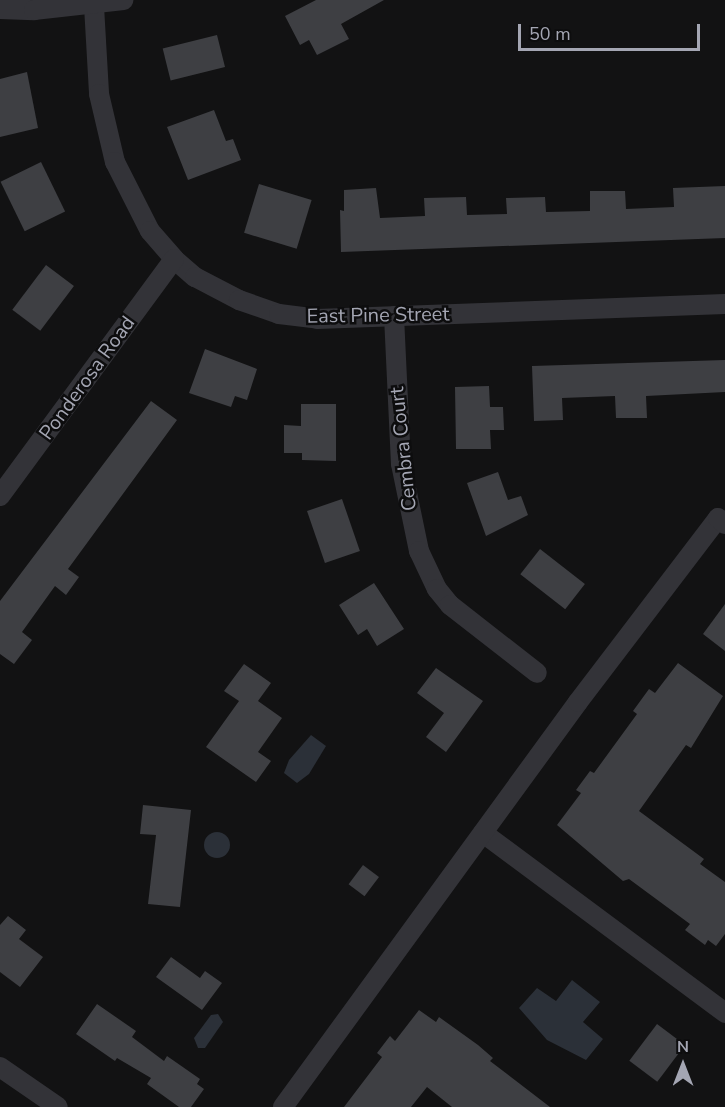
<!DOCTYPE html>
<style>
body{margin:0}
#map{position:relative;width:725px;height:1107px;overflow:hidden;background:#121213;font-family:"Nunito Sans",sans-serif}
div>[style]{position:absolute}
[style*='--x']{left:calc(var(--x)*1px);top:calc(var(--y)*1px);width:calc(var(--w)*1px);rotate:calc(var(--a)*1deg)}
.water>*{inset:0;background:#2b3038}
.round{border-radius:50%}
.building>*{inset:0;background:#3e3f43;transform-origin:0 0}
.street>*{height:20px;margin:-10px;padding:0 10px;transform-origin:10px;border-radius:10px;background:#333338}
span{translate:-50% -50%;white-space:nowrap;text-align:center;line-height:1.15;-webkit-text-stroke:5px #0d0d0e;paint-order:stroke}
.street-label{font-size:20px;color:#a4a6b3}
.north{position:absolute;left:653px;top:1035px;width:60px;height:60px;-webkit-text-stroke:4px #0d0d0e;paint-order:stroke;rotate:0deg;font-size:16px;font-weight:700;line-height:24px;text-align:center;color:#a4a6b3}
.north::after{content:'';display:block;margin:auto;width:21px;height:27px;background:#a4a6b3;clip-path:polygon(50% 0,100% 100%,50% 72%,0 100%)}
.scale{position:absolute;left:518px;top:24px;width:182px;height:27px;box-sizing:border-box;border:3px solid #a4a6b3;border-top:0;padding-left:8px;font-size:18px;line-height:21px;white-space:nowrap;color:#a4a6b3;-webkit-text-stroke:4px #0d0d0e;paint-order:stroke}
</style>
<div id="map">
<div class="water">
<i style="clip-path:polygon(311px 735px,326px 746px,309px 774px,297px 783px,284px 773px,289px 760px)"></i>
<i class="round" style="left:204px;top:832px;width:26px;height:26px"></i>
<i style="clip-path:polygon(572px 980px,600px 1002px,583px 1022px,603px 1039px,586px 1060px,547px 1040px,519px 1008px,537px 988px,556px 1001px)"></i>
<i style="clip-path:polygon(218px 1014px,223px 1022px,205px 1048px,198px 1048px,194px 1038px,211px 1015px)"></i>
</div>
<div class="building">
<i style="clip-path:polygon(316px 0,384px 0,341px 24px,349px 39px,317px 55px,309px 40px,300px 45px,285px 16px)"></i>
<i style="left:217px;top:35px;width:33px;height:56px;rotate:76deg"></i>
<i style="clip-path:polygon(27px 72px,38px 128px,0 137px,0 79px)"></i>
<i style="clip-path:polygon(214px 110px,226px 141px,233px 139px,241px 160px,188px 180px,167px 127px)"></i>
<i style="left:41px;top:162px;width:55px;height:45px;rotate:64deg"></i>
<i style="left:259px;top:184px;width:55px;height:51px;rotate:17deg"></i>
<i style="clip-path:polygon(725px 186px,725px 238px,341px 252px,340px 210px,344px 211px,344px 190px,376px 188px,380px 218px,425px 216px,424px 198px,466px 197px,467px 215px,507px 214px,506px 198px,545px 197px,546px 212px,590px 211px,590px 191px,625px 191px,626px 209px,674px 207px,673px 188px)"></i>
<i style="left:46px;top:265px;width:35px;height:56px;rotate:37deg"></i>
<i style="clip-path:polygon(205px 349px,257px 369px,247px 400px,235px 396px,231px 407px,189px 393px)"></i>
<i style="clip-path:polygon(725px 360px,725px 392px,646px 396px,647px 418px,616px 418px,615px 396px,562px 398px,563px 420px,534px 421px,532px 366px)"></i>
<i style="clip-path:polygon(489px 386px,490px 407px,503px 407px,504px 430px,490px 430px,491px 449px,456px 449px,455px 387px)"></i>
<i style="clip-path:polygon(151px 401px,177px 420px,68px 569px,79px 577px,66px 595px,55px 586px,22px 632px,32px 640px,14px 664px,0 654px,0 601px)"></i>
<i style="clip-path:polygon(301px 404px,336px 404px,336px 461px,302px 460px,302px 453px,284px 453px,284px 425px,301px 426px)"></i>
<i style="clip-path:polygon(498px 472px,508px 500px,521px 496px,528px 515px,486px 536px,467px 483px)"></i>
<i style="left:342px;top:499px;width:55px;height:37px;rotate:71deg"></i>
<i style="left:540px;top:549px;width:57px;height:32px;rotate:38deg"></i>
<i style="clip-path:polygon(374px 583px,404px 629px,377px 646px,367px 629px,358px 635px,339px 605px)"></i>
<i style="clip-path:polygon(725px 604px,725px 651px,703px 634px)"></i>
<i style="clip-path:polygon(678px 663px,723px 696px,691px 748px,686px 745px,639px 811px,704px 859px,700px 864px,725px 882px,725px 934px,716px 946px,708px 940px,705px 945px,685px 930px,690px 924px,629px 879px,623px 881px,557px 825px,581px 793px,576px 790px,590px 771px,594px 773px,637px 714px,633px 711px,649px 689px,655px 693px)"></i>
<i style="clip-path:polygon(244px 664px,271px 683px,258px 701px,282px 718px,258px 752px,271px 761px,256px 782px,206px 747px,239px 701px,224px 691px)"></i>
<i style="clip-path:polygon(436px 668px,483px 701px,446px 752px,426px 737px,444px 713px,417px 693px)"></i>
<i style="clip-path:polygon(143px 805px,191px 810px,180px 907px,148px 904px,156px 835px,140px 834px)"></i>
<i style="left:363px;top:865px;width:20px;height:24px;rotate:37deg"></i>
<i style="clip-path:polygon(8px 916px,26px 930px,19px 939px,43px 957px,20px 987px,0 972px,0 925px)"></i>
<i style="clip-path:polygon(171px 957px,200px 978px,205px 971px,222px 983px,202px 1010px,156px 977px)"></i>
<i style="clip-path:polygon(97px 1004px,136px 1031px,132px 1037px,164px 1061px,167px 1056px,200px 1079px,197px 1084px,204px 1089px,191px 1107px,179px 1107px,147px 1084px,151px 1078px,117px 1058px,115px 1061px,76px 1034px)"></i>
<i style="clip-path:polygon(419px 1010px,436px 1022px,439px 1017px,478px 1045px,493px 1058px,490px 1061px,550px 1107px,452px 1107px,427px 1087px,411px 1107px,344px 1107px,382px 1057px,377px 1053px,390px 1036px,395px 1041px)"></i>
<i style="left:657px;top:1024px;width:35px;height:46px;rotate:37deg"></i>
</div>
<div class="street">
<i style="--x:94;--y:6;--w:88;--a:86.7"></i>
<i style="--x:99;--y:94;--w:70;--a:76.8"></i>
<i style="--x:115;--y:162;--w:77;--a:63.1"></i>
<i style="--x:150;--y:231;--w:37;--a:49"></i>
<i style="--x:174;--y:259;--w:28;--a:41"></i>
<i style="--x:195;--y:277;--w:50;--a:27.6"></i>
<i style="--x:239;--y:300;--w:42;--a:19.3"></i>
<i style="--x:279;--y:314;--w:38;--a:7"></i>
<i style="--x:317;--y:319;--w:408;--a:-2.1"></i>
<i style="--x:0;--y:9;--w:34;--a:2"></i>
<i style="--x:34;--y:10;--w:90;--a:-6.4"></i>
<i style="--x:394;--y:316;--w:148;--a:87.3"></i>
<i style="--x:401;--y:464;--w:89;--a:78.3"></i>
<i style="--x:419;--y:551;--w:42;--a:64.7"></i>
<i style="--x:437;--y:589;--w:21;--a:51"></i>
<i style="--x:450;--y:605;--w:110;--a:38"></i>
<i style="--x:0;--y:496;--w:294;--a:-53.7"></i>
<i style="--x:483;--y:833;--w:302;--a:36.6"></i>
<i style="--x:0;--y:1067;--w:70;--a:34.6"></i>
<i style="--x:283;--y:1107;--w:501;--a:-53.93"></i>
<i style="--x:578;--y:702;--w:231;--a:-52.7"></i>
<i style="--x:718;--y:518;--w:9;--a:41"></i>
</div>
<div class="street-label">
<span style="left:378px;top:315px;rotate:-1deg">East Pine Street</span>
<span style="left:87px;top:378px;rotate:-54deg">Ponderosa Road</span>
<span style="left:403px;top:449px;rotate:-96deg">Cembra Court</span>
</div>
<div class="north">N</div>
<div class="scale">50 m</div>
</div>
